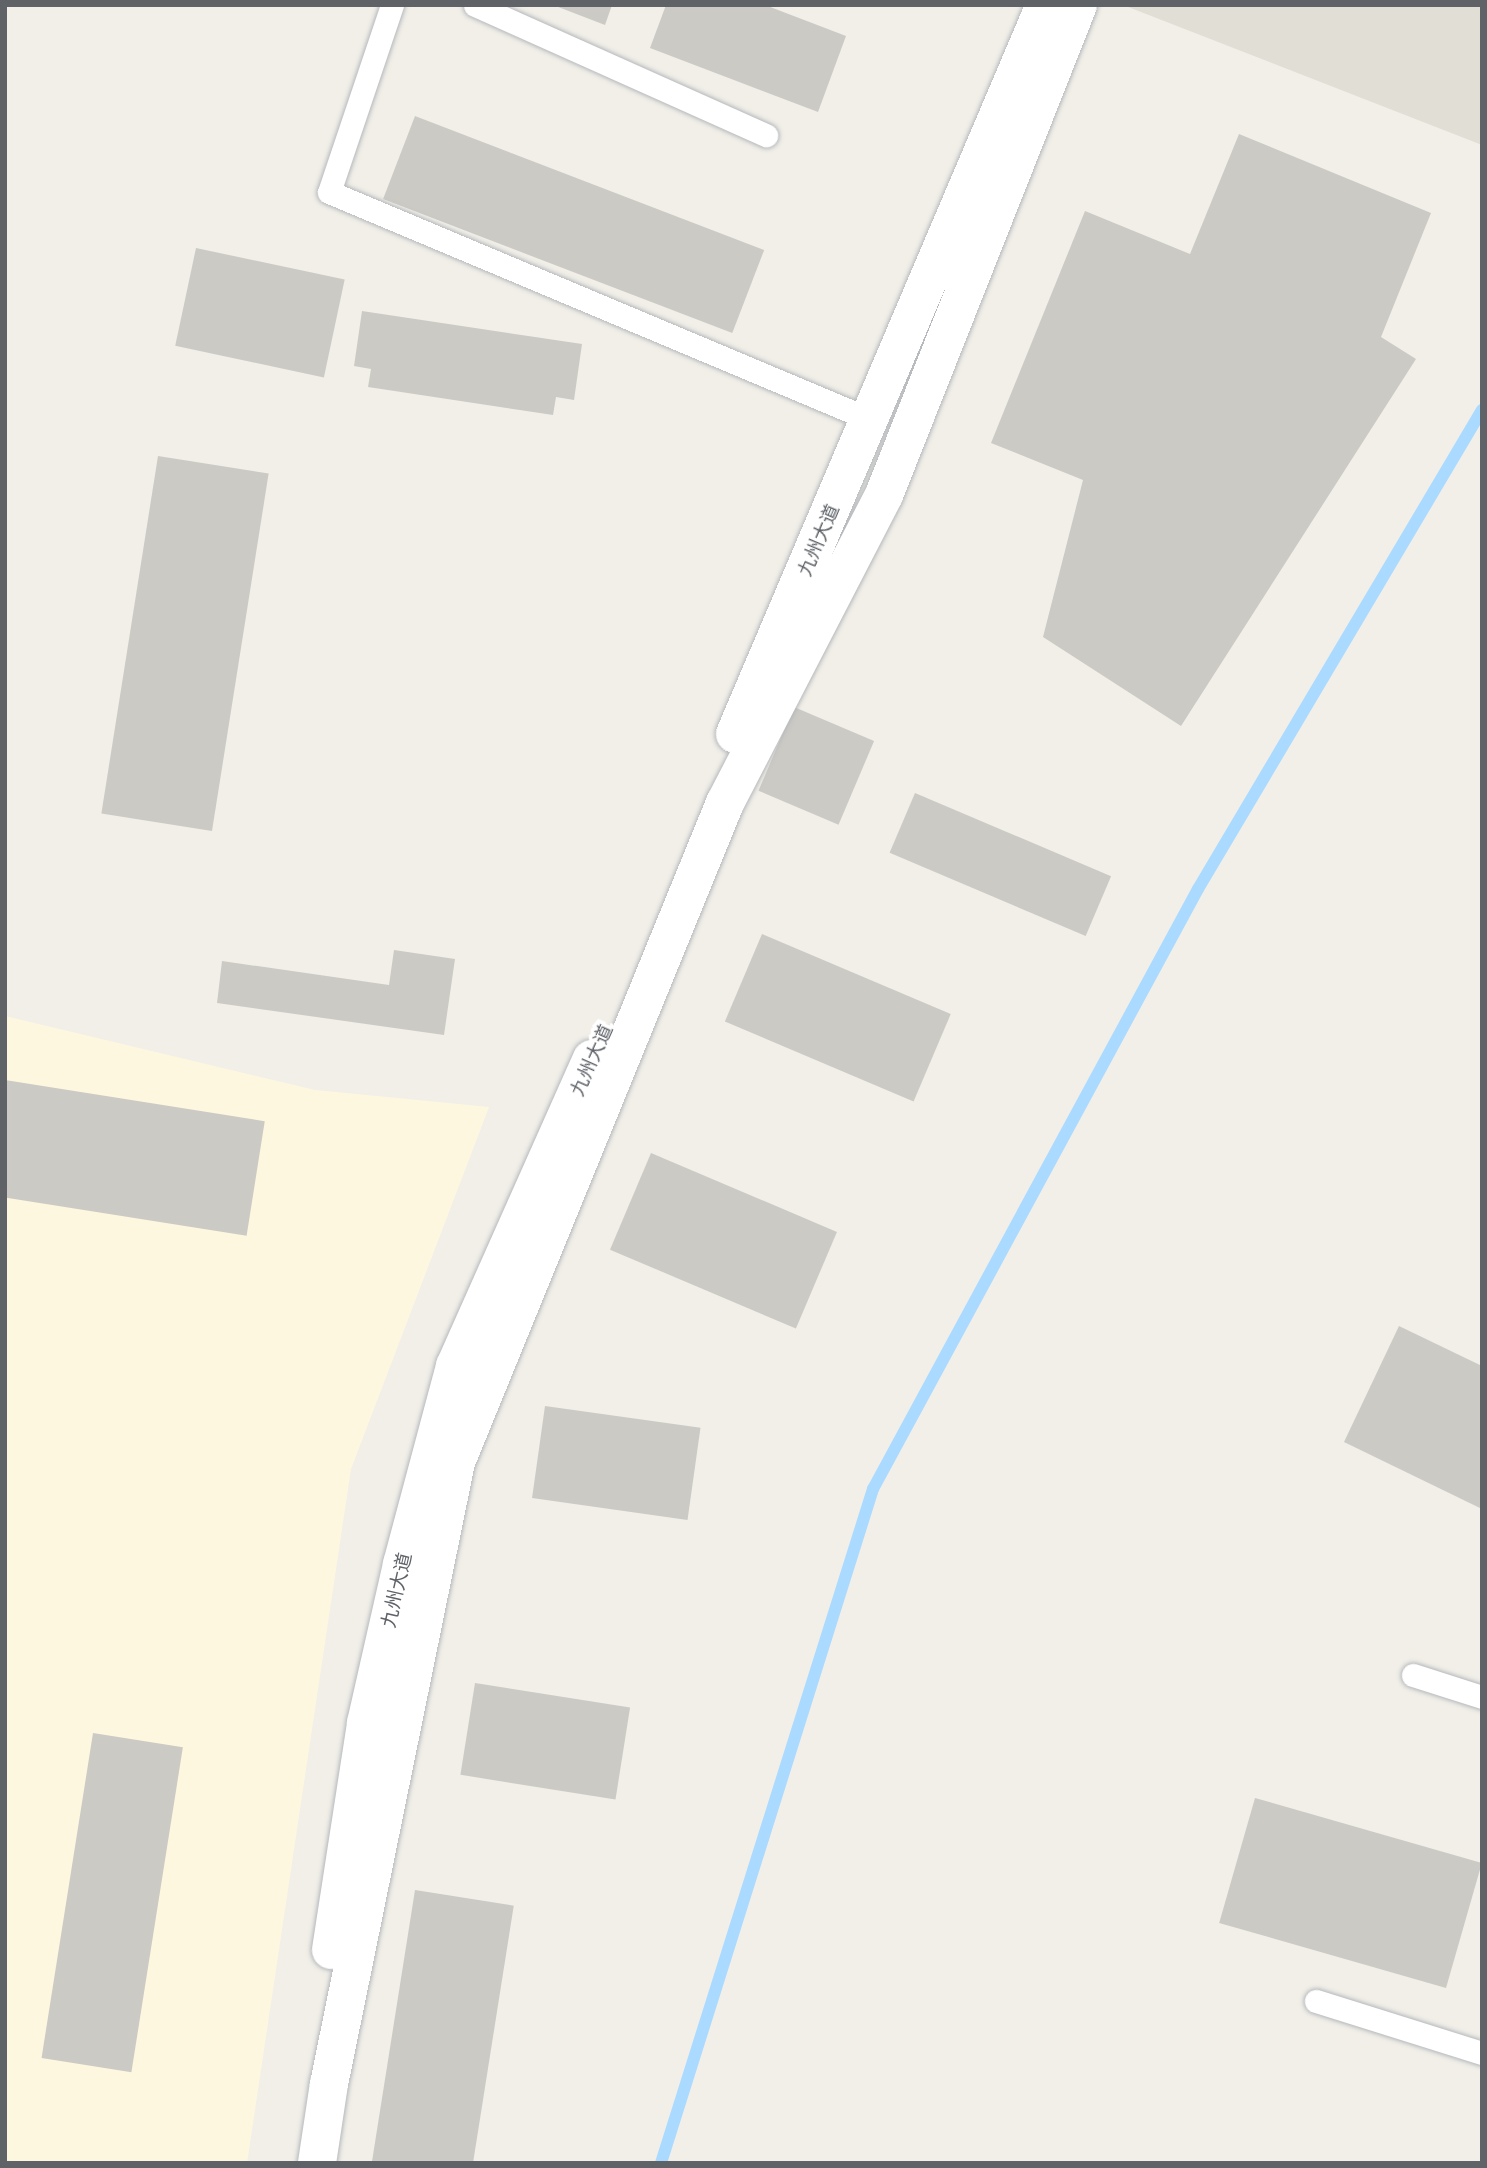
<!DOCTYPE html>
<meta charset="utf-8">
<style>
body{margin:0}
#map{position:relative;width:1487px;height:2168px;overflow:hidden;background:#f1efe8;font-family:"Golos Text","Noto Sans SC",sans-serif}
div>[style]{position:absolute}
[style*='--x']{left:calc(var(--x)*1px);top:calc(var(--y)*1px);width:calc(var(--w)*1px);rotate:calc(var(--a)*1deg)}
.commercial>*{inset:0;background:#fef7e0}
.education>*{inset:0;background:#e1ded6}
.stream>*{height:12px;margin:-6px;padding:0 6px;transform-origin:6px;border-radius:6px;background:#aadaff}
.building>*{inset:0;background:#cccac5;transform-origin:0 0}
.roads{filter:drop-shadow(0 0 2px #b5b8bc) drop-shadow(0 0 2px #b5b8bc)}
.service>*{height:23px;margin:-11.5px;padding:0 11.5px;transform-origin:11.5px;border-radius:11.5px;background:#fff}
.secondary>*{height:38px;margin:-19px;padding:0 19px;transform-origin:19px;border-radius:19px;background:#fff}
span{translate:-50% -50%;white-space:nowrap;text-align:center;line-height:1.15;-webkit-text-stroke:7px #fff;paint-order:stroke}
.street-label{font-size:19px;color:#5f6368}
.frame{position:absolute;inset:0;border:7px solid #5f6368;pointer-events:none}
</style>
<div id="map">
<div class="commercial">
<i style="clip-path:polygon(5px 1016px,315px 1090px,489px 1107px,351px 1469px,247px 2163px,5px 2163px)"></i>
</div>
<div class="education">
<i style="clip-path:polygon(1123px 5px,1482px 5px,1482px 145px)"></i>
</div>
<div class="stream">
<i style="--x:661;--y:2163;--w:707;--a:-72.54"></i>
<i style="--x:873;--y:1489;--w:682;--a:-61.56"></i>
<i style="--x:1198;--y:889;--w:557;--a:-59.34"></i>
</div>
<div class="building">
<i style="clip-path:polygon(553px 5px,612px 5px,605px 25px)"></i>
<i style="clip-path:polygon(666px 5px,765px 5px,846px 36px,818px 112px,650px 48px)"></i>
<i style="left:415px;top:116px;width:374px;height:89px;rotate:21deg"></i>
<i style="clip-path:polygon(1239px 134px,1431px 213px,1381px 337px,1416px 359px,1181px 726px,1043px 637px,1083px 480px,991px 443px,1085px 211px,1190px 254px)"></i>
<i style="left:196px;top:248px;width:152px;height:100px;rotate:12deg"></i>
<i style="clip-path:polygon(362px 311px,582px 344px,574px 400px,556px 397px,553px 415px,368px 387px,371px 369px,354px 366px)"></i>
<i style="left:158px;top:456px;width:112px;height:362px;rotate:9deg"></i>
<i style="left:794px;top:707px;width:87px;height:91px;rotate:23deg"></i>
<i style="left:915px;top:793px;width:213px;height:65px;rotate:23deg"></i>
<i style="left:762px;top:934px;width:205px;height:95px;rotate:23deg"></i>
<i style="clip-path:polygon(394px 950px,455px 959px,444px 1035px,217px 1003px,222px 961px,389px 985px)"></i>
<i style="left:5px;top:1080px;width:263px;height:116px;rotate:9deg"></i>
<i style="left:651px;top:1153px;width:202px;height:105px;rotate:23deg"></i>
<i style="clip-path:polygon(1399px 1326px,1482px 1366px,1482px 1509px,1344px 1442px)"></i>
<i style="left:545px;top:1406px;width:157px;height:93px;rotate:8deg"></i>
<i style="left:475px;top:1683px;width:157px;height:93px;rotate:9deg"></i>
<i style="left:93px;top:1733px;width:91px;height:329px;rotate:9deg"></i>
<i style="left:1255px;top:1798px;width:236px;height:130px;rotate:16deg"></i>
<i style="left:415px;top:1890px;width:100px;height:276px;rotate:9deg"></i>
</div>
<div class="roads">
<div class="service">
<i style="--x:392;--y:5;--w:197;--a:108.6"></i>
<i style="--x:329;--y:192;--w:586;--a:22.8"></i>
<i style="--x:475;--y:5;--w:319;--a:24.1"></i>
<i style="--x:1413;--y:1675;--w:72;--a:17.7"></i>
<i style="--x:1316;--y:2001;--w:174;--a:17.4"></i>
</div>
<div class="secondary">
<i style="--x:735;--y:734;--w:792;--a:-66.96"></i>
<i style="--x:331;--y:1950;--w:230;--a:-81.2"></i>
<i style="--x:366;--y:1723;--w:163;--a:-77.2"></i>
<i style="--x:402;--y:1564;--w:205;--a:-75"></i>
<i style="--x:455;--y:1366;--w:336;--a:-66"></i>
<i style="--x:317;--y:2163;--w:80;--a:-81.4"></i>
<i style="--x:329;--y:2084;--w:635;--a:-78.46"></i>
<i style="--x:456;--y:1462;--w:712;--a:-67.8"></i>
<i style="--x:725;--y:803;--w:347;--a:-62.7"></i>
<i style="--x:884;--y:495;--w:527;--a:-68.4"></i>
</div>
</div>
<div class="street-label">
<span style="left:818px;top:540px;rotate:-67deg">九州大道</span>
<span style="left:591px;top:1060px;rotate:-66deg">九州大道</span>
<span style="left:396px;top:1590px;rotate:-77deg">九州大道</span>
</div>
<div class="frame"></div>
</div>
